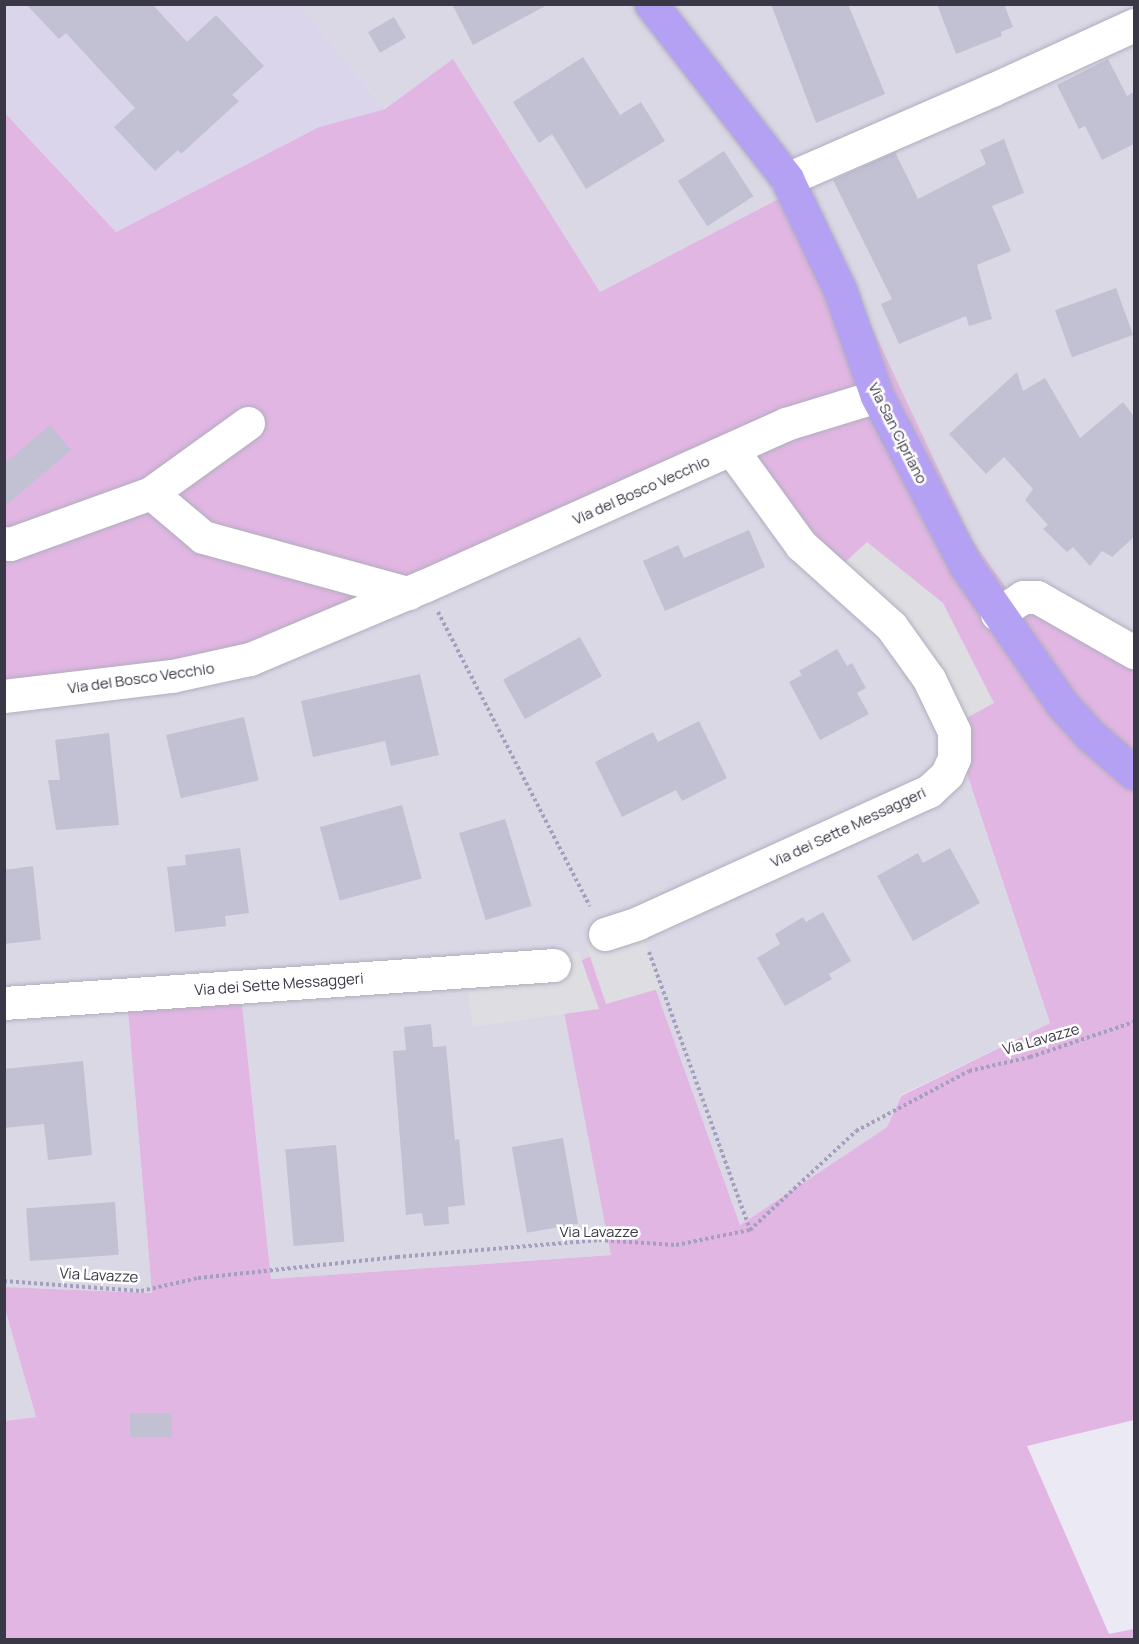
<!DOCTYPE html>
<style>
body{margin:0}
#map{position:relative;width:1139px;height:1644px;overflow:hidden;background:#ebe9f3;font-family:Manrope,sans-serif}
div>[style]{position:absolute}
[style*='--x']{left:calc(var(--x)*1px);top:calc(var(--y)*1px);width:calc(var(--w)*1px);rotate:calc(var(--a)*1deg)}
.residential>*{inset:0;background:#dbd8e6}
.education>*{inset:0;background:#dad5ea}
.green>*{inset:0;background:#e1b6e3}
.parking>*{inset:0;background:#dedde2}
.building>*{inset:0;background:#c2c0d3;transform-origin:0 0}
.path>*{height:4px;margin-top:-2px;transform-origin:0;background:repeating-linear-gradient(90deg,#a49fbe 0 3px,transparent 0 6px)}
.roads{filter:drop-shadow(0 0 2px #b0adbd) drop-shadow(0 0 2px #b0adbd)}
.minor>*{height:33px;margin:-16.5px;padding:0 16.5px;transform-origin:16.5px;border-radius:16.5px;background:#fff}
.major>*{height:33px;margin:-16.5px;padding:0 16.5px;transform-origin:16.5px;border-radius:16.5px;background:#b4a1f4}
span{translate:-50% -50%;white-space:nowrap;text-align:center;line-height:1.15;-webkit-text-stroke:5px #fff;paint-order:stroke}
.street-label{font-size:15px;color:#3a3846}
.frame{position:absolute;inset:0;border:6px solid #3a3846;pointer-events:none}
</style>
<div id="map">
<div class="residential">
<i style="clip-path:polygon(300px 5px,1134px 5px,1134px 666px,1024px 614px,972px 540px,805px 185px,600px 292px,453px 60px,385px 109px)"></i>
<i style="clip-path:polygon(736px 450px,877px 613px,959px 750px,1050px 1023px,901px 1095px,887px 1127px,740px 1225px,638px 941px,556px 971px,612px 1255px,271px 1279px,240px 985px,126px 988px,152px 1293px,5px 1287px,5px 695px)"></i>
<i style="clip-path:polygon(5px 1309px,36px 1417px,5px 1421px)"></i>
</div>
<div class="education">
<i style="clip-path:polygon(5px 4px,300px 5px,385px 109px,319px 127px,116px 232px,5px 113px)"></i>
</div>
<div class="green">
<i style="clip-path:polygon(453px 59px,600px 292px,805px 185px,972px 540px,1024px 613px,1031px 607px,1134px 666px,1134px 1420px,1027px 1446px,1109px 1634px,1134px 1629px,1134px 1639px,5px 1639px,5px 1421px,36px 1417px,5px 1309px,5px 1287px,152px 1293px,126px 988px,240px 985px,271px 1279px,611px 1255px,556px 971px,618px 945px,638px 940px,740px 1225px,887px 1127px,901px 1096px,1050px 1023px,959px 750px,929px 679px,736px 450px,251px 662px,5px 695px,5px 113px,116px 232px,319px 127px,385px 109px)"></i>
</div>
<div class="parking">
<i style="clip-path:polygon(867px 542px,943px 603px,994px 703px,952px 726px,832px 574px)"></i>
<i style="clip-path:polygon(638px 923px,662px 988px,606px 1004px,586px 945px,605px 934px)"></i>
<i style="clip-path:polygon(578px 950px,599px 1009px,473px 1027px,465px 971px,554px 965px)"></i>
</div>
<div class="building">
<i style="clip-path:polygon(26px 4px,152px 4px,187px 42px,216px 15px,264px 66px,232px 95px,239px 101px,181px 154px,178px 150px,155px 171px,114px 127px,135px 108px,66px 33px,59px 39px)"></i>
<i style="clip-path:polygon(452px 4px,549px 4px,473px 45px)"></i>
<i style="clip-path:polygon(771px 4px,848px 4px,885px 94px,816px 123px)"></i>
<i style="clip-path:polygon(937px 4px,1004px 4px,1013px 27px,1001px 32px,1002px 36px,956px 54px)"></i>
<i style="left:394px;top:17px;width:24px;height:30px;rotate:60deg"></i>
<i style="clip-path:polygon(583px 57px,620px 115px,641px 102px,665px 141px,586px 189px,552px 134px,539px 143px,513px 102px)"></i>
<i style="clip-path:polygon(1108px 59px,1127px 96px,1134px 92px,1134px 144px,1102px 160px,1085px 126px,1079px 129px,1057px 85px)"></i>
<i style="clip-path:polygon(1004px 139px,1024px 193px,992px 206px,1011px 251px,977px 265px,992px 319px,969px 326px,966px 316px,899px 344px,881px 304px,892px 299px,833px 180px,895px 152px,918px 199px,986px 164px,980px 150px)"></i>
<i style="left:724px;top:151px;width:54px;height:55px;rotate:57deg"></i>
<i style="left:1116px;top:288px;width:50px;height:65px;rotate:70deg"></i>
<i style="clip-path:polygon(1017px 372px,1023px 391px,1045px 378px,1080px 438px,1123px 402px,1134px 416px,1134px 537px,1112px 557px,1102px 551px,1090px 566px,1073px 547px,1067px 552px,1043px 529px,1048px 525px,1025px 500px,1033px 489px,1004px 457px,986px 474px,949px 434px)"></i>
<i style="clip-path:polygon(50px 425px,71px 450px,4px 507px,4px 464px)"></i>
<i style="clip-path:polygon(749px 530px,765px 567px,665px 611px,643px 561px,678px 545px,684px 558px)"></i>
<i style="left:580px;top:637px;width:45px;height:88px;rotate:61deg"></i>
<i style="clip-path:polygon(837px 649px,847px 666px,852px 663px,866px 688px,857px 693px,869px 714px,820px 740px,789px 682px,802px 675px,799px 671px)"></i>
<i style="clip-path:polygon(420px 674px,439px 755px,391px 766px,385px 741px,313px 757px,301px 701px)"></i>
<i style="left:244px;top:717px;width:65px;height:80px;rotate:77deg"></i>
<i style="clip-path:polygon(699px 721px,727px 778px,682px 801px,676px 790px,622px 817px,595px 762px,653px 732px,658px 742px)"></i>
<i style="clip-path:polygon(109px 733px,119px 825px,56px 830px,48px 780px,60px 780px,55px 740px)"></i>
<i style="left:402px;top:805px;width:76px;height:85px;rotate:75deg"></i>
<i style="left:505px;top:819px;width:91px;height:48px;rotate:73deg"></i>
<i style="clip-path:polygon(240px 848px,249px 913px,225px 916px,226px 926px,175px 932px,167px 867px,186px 865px,185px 855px)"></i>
<i style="clip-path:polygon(950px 848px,980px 903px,913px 941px,877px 876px,918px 853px,923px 863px)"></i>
<i style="clip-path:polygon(33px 866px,41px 940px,4px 944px,4px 870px)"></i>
<i style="clip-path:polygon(823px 912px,851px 961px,829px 974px,832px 979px,785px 1006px,757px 958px,780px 944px,775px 934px,803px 917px,806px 922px)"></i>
<i style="clip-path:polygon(431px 1024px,433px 1047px,446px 1046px,455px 1140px,459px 1139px,465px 1205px,448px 1207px,449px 1224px,424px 1226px,422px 1213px,406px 1215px,393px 1051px,406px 1050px,404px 1027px)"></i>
<i style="clip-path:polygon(83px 1061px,92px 1155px,48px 1160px,44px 1124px,4px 1128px,4px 1069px)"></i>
<i style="left:563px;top:1138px;width:87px;height:52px;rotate:80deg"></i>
<i style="left:336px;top:1145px;width:97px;height:51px;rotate:85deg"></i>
<i style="left:115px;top:1202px;width:53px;height:89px;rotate:86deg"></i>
<i style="left:172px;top:1413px;width:24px;height:42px;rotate:90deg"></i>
</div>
<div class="path">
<i style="--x:438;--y:612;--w:331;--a:62.7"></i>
<i style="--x:649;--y:952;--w:296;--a:70"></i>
<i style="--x:4;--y:1281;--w:137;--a:4.2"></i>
<i style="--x:141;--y:1291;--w:58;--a:-12.8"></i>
<i style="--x:198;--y:1278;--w:200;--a:-6"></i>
<i style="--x:397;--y:1257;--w:203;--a:-4.8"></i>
<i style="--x:599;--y:1240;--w:77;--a:3.7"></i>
<i style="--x:676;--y:1245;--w:76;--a:-11.5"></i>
<i style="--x:750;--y:1230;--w:145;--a:-43"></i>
<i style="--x:856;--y:1131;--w:128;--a:-28"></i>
<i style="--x:969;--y:1071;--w:63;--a:-12.9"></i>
<i style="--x:1030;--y:1057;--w:110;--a:-18.6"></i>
</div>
<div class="roads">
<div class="minor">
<i style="--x:787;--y:179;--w:223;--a:-23.5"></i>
<i style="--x:992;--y:90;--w:156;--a:-24.6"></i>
<i style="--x:248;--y:423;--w:120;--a:144.2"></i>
<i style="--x:151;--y:493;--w:68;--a:40.2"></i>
<i style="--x:203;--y:537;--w:213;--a:15.3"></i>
<i style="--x:4;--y:543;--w:6;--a:9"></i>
<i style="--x:10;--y:544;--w:150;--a:-19.9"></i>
<i style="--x:997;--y:614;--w:31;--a:-33"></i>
<i style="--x:1023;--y:597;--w:14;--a:0"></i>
<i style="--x:1037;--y:597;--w:112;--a:29.6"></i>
<i style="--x:4;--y:696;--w:169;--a:-6.8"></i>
<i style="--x:172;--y:676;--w:80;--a:-12.3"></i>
<i style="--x:250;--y:659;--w:189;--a:-22.8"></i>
<i style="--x:424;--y:586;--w:397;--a:-24.1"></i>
<i style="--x:786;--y:424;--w:95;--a:-17.1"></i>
<i style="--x:605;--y:934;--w:35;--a:-18"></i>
<i style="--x:638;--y:923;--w:320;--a:-24.4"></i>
<i style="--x:929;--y:791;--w:25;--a:-43"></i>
<i style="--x:947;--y:774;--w:17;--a:-66"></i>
<i style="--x:954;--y:758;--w:27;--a:-90"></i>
<i style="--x:954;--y:731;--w:58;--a:-115.7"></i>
<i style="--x:929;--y:679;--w:65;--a:-125.6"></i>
<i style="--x:891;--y:626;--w:121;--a:-138"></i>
<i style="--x:801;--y:545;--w:117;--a:-126"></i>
<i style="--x:4;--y:1003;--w:551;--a:-3.95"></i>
</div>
<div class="major">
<i style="--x:651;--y:4;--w:222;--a:52.1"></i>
<i style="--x:787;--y:179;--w:123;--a:64.5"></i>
<i style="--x:840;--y:290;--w:112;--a:70.8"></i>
<i style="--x:877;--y:396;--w:192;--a:62.4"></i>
<i style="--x:966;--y:566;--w:168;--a:55.2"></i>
<i style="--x:1062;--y:704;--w:42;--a:47.9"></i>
<i style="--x:1090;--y:735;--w:58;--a:40.8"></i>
</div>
</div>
<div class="street-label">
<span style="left:898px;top:433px;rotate:63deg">Via San Cipriano</span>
<span style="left:641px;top:490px;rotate:-24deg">Via del Bosco Vecchio</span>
<span style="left:141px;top:678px;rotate:-8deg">Via del Bosco Vecchio</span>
<span style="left:848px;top:827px;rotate:-25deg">Via dei Sette Messaggeri</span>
<span style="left:279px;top:984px;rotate:-4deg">Via dei Sette Messaggeri</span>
<span style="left:1041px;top:1039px;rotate:-16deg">Via Lavazze</span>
<span style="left:599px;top:1232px">Via Lavazze</span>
<span style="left:99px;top:1275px;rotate:3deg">Via Lavazze</span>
</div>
<div class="frame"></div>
</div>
